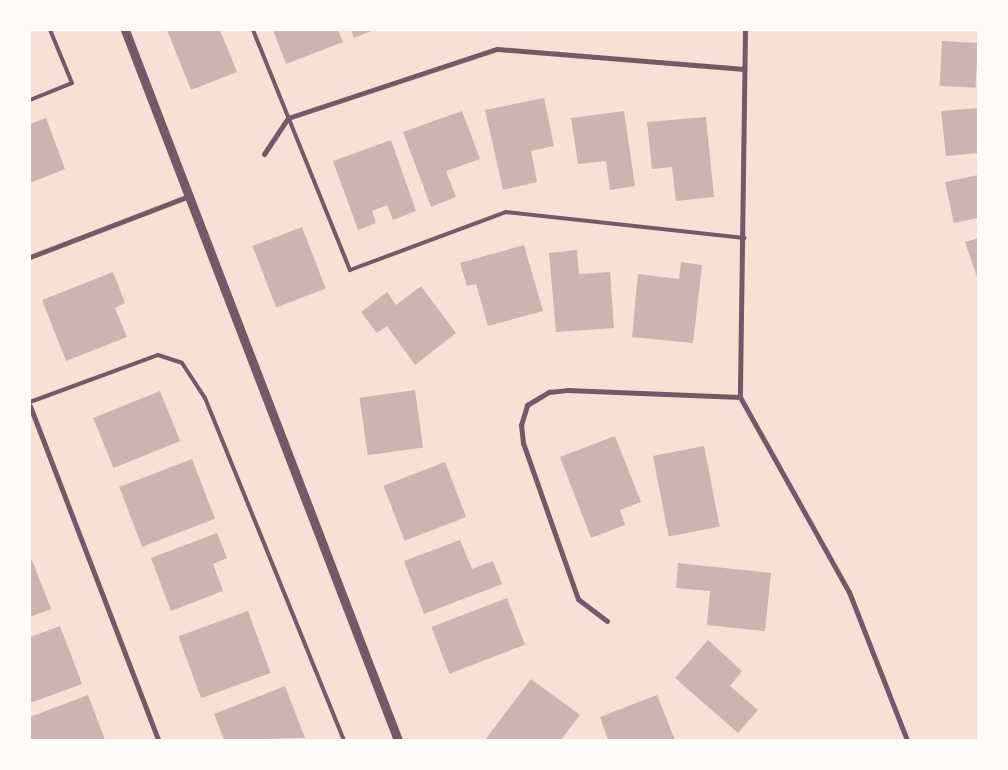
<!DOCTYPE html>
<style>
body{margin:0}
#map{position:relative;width:1008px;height:770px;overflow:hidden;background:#f7e1d7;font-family:Karla,sans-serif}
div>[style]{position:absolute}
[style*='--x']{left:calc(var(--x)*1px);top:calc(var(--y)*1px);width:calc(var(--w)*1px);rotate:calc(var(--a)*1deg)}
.building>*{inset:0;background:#ccb4b1;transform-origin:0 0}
.service>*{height:4px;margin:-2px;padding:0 2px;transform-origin:2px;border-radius:2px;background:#755966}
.minor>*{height:5px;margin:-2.5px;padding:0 2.5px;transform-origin:2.5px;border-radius:2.5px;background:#755966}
.tertiary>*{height:9px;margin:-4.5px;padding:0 4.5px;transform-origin:4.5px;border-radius:4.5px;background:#755966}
span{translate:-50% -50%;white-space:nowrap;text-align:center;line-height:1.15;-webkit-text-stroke:5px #fffaf5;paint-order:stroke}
.frame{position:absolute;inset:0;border:31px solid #fffaf5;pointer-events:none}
</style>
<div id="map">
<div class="building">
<i style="clip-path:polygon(167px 30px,220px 30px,237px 72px,191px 90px)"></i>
<i style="clip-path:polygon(273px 30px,338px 30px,343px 42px,286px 64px)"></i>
<i style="clip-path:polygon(351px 30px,374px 30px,354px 38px)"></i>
<i style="left:942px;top:41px;width:36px;height:45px;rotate:3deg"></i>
<i style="clip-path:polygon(544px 98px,554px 146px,531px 151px,537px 182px,503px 190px,485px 110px)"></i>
<i style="clip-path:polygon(978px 108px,978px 153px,946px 156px,941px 111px)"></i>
<i style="clip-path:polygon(462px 111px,480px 159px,446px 171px,456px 197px,431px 207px,403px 132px)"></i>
<i style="clip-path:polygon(624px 111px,635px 186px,610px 190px,606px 161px,578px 164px,571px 118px)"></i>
<i style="clip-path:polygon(706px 117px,714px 197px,676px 201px,672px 167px,652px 169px,647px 122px)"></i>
<i style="clip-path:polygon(46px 118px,65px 169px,30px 183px,30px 124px)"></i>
<i style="clip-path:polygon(391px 140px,416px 211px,393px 220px,387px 205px,372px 211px,376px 223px,358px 230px,333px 161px)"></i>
<i style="clip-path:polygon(978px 175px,978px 218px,954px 223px,945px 182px)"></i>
<i style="left:302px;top:227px;width:66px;height:53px;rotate:69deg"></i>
<i style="clip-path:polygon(978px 238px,978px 280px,965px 242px)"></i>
<i style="clip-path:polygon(524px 245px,543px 311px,488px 326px,476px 284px,467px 286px,460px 263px)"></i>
<i style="clip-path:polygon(577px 250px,579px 274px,610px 272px,614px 328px,556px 332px,549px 253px)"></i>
<i style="clip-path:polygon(681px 262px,702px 265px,693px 343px,632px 337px,638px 274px,679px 279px)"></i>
<i style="clip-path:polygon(113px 272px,125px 303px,115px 308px,127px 337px,66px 361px,42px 300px)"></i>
<i style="clip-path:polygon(421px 286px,456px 333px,415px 365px,387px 326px,377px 333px,361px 312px,387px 292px,396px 305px)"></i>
<i style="left:415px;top:390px;width:58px;height:56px;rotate:82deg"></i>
<i style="left:160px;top:391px;width:54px;height:72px;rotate:68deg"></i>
<i style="clip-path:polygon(615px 436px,641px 502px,620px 510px,625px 525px,591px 538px,560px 457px)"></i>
<i style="left:704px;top:446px;width:82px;height:52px;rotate:79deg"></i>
<i style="left:192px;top:459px;width:64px;height:78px;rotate:69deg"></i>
<i style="left:445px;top:462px;width:59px;height:66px;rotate:69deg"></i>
<i style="clip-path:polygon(217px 533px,227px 558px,213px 564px,223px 591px,171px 611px,151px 558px)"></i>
<i style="clip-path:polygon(460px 540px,472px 569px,493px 561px,502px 584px,424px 614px,404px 561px)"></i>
<i style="clip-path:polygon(32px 560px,51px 609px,30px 617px,30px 561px)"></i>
<i style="clip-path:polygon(678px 563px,771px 573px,765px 631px,707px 625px,710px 591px,676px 588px)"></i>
<i style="left:507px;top:598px;width:50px;height:81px;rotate:69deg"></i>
<i style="left:248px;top:611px;width:66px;height:74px;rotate:70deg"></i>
<i style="clip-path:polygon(60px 626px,82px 684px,30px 703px,30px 637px)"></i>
<i style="clip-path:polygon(708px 640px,742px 671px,730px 686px,758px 710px,738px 733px,675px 678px)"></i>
<i style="clip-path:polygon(531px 679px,580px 715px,561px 740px,485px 740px)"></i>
<i style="clip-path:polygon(285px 686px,305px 738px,224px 740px,214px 714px)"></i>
<i style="clip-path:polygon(88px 695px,105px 740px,30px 740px,30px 717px)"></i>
<i style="clip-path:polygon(657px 695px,675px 740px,608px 740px,600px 717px)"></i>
</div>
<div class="service">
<i style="--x:253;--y:30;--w:259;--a:68"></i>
<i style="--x:350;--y:270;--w:166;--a:-20.4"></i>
<i style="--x:506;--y:212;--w:240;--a:6.2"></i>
<i style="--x:30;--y:100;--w:45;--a:-22"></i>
<i style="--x:72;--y:83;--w:57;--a:-112.5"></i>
<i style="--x:30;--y:402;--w:136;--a:-20.2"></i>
<i style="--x:158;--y:355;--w:25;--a:18"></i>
<i style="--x:182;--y:363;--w:42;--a:56.7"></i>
<i style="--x:205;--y:398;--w:369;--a:67.9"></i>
</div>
<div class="minor">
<i style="--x:745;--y:30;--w:367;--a:90.8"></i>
<i style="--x:740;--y:397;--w:223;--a:60.8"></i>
<i style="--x:849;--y:592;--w:159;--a:68.6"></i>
<i style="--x:264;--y:154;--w:43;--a:-56.3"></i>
<i style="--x:288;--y:118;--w:220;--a:-18.3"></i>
<i style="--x:497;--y:49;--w:248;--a:4.6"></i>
<i style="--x:30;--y:257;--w:170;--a:-21"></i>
<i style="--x:30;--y:406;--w:358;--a:69"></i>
<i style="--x:607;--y:621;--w:36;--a:-143"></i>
<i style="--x:578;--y:599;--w:165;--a:-109.4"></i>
<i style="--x:523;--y:443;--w:18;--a:-96"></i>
<i style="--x:521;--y:425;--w:21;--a:-73"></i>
<i style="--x:527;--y:405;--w:26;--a:-31"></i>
<i style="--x:549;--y:392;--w:18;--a:-6"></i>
<i style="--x:567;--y:390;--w:173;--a:2.3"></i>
</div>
<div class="tertiary">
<i style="--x:125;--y:30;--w:761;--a:68.97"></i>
</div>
<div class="frame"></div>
</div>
